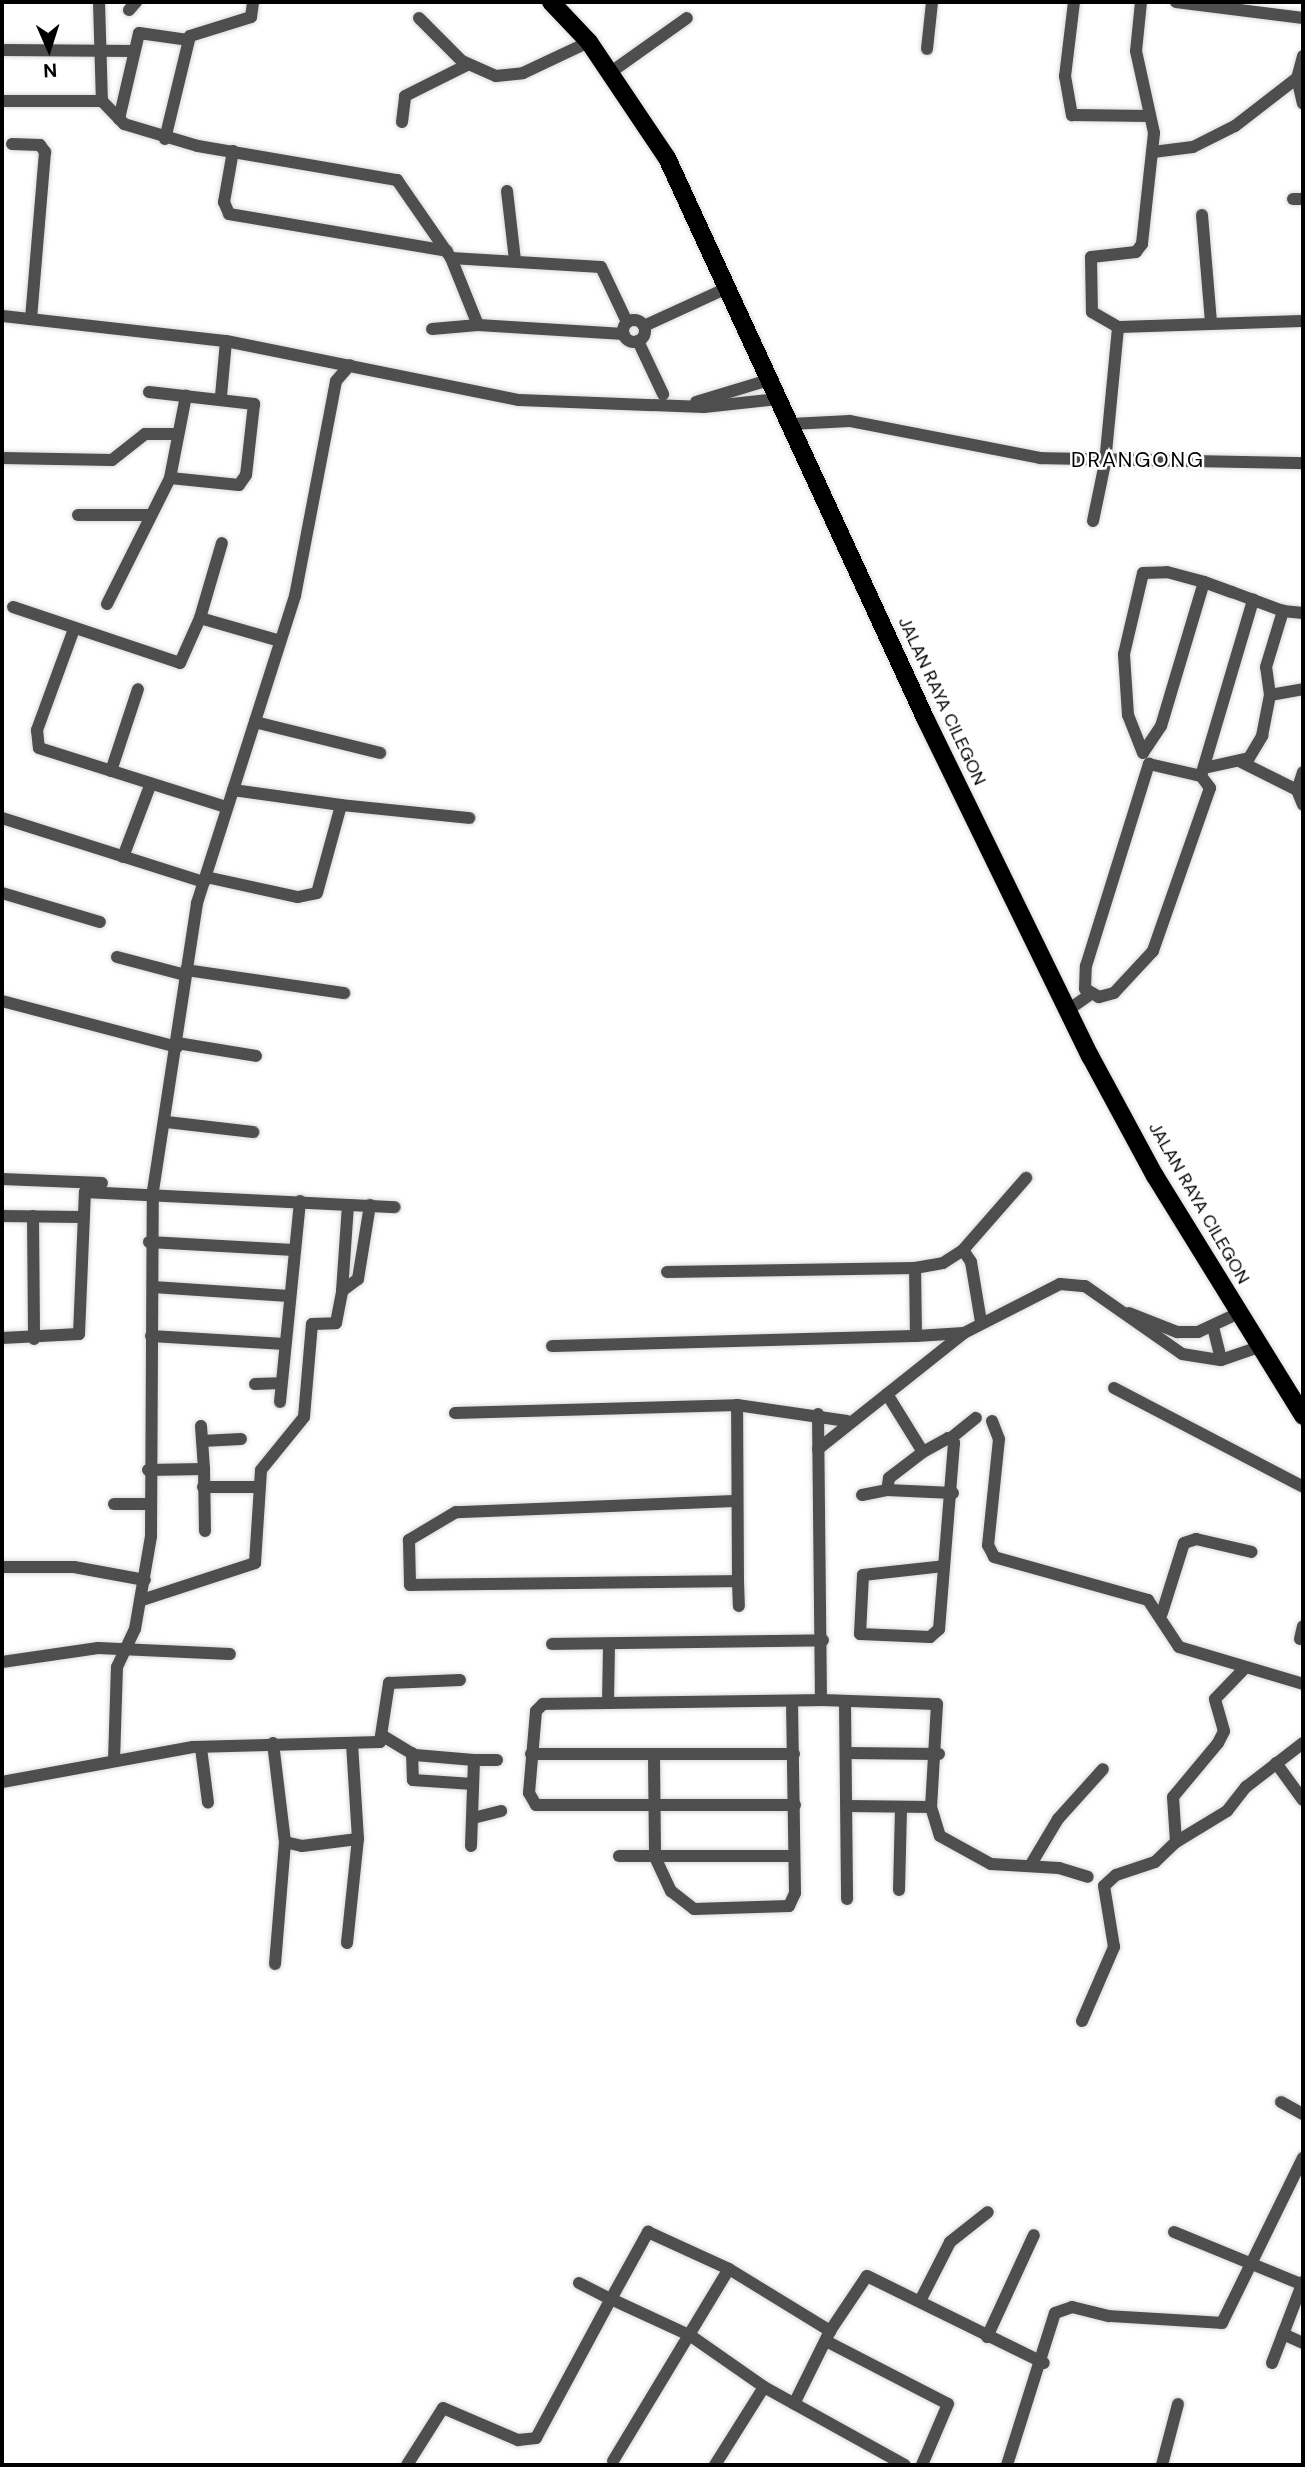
<!DOCTYPE html>
<style>
body{margin:0}
#map{position:relative;width:1305px;height:2467px;overflow:hidden;background:#fff;font-family:"DM Sans",sans-serif}
div>[style]{position:absolute}
[style*='--x']{left:calc(var(--x)*1px);top:calc(var(--y)*1px);width:calc(var(--w)*1px);rotate:calc(var(--a)*1deg)}
.roads{filter:drop-shadow(0 0 2px #dbdbdb) drop-shadow(0 0 2px #dbdbdb)}
.minor>*{height:12px;margin:-6px;padding:0 6px;transform-origin:6px;border-radius:6px;background:#4e4e4e}
.minor>.ring{margin:-6px;padding:0;box-sizing:content-box;background:none;border:12px solid #4e4e4e;border-radius:50%}
.highway>*{height:18px;margin:-9px;padding:0 9px;transform-origin:9px;border-radius:9px;background:#000}
span{translate:-50% -50%;white-space:nowrap;text-align:center;line-height:1.15;-webkit-text-stroke:5px #fff;paint-order:stroke}
.street-label{font-size:18px;color:#000}
.quarter-label{font-size:21px;color:#000;letter-spacing:2px}
.frame{position:absolute;inset:0;border:4px solid #000;pointer-events:none}
.north{position:absolute;left:14px;top:14px;width:70px;height:70px;-webkit-text-stroke:5px #fff;paint-order:stroke;rotate:177deg;font-size:19px;font-weight:700;line-height:28px;text-align:center;color:#000}
.north::after{content:'';display:block;margin:auto;width:24px;height:32px;background:#000;clip-path:polygon(50% 0,100% 100%,50% 72%,0 100%)}
</style>
<div id="map">
<div class="roads">
<div class="minor">
<i style="--x:99;--y:2;--w:99;--a:88.3"></i>
<i style="--x:102;--y:101;--w:32;--a:46"></i>
<i style="--x:124;--y:124;--w:77;--a:16.6"></i>
<i style="--x:198;--y:146;--w:202;--a:9.7"></i>
<i style="--x:397;--y:180;--w:95;--a:55.3"></i>
<i style="--x:451;--y:258;--w:150;--a:3.4"></i>
<i style="--x:601;--y:267;--w:61;--a:64.7"></i>
<i style="--x:1074;--y:2;--w:75;--a:96.9"></i>
<i style="--x:1065;--y:76;--w:40;--a:80"></i>
<i style="--x:1072;--y:115;--w:78;--a:0.7"></i>
<i style="--x:1141;--y:2;--w:49;--a:95.8"></i>
<i style="--x:1136;--y:51;--w:84;--a:77.6"></i>
<i style="--x:1154;--y:133;--w:112;--a:96.2"></i>
<i style="--x:1142;--y:244;--w:10;--a:127"></i>
<i style="--x:1136;--y:252;--w:45;--a:173.7"></i>
<i style="--x:1091;--y:257;--w:55;--a:89"></i>
<i style="--x:1092;--y:312;--w:30;--a:30"></i>
<i style="--x:1118;--y:327;--w:185;--a:-1.9"></i>
<i style="--x:1176;--y:2;--w:128;--a:7.2"></i>
<i style="--x:129;--y:10;--w:11;--a:-49"></i>
<i style="--x:419;--y:18;--w:61;--a:45"></i>
<i style="--x:462;--y:61;--w:37;--a:24"></i>
<i style="--x:496;--y:76;--w:27;--a:-6"></i>
<i style="--x:523;--y:73;--w:73;--a:-25.2"></i>
<i style="--x:927;--y:49;--w:47;--a:-83.9"></i>
<i style="--x:2;--y:50;--w:132;--a:0.4"></i>
<i style="--x:1303;--y:56;--w:23;--a:105"></i>
<i style="--x:1297;--y:78;--w:26;--a:77"></i>
<i style="--x:611;--y:72;--w:93;--a:-35.4"></i>
<i style="--x:2;--y:101;--w:100;--a:0"></i>
<i style="--x:119;--y:119;--w:88;--a:-76.9"></i>
<i style="--x:139;--y:33;--w:49;--a:8.1"></i>
<i style="--x:402;--y:122;--w:26;--a:-83"></i>
<i style="--x:405;--y:96;--w:69;--a:-26.6"></i>
<i style="--x:165;--y:139;--w:106;--a:-76.4"></i>
<i style="--x:190;--y:36;--w:64;--a:-17.3"></i>
<i style="--x:251;--y:17;--w:15;--a:-82"></i>
<i style="--x:12;--y:144;--w:28;--a:2"></i>
<i style="--x:40;--y:145;--w:9;--a:54"></i>
<i style="--x:45;--y:152;--w:167;--a:94.8"></i>
<i style="--x:233;--y:151;--w:52;--a:100"></i>
<i style="--x:224;--y:202;--w:13;--a:67"></i>
<i style="--x:229;--y:214;--w:221;--a:9.6"></i>
<i style="--x:1153;--y:152;--w:40;--a:-7.1"></i>
<i style="--x:1193;--y:147;--w:47;--a:-26.6"></i>
<i style="--x:1235;--y:126;--w:78;--a:-37.7"></i>
<i style="--x:507;--y:191;--w:69;--a:83.4"></i>
<i style="--x:1293;--y:199;--w:10;--a:0"></i>
<i style="--x:1202;--y:215;--w:107;--a:85.2"></i>
<i style="--x:451;--y:258;--w:72;--a:68.1"></i>
<i style="--x:478;--y:325;--w:146;--a:3.5"></i>
<i style="--x:2;--y:316;--w:225;--a:6.4"></i>
<i style="--x:226;--y:341;--w:299;--a:11.4"></i>
<i style="--x:519;--y:400;--w:185;--a:2.2"></i>
<i style="--x:704;--y:407;--w:74;--a:-6.2"></i>
<i class="ring" style="left:623px;top:320px;width:10px;height:10px"></i>
<i style="--x:644;--y:326;--w:94;--a:-24.6"></i>
<i style="--x:432;--y:329;--w:46;--a:-5"></i>
<i style="--x:638;--y:341;--w:59;--a:64.7"></i>
<i style="--x:149;--y:392;--w:106;--a:6.5"></i>
<i style="--x:254;--y:404;--w:71;--a:96.4"></i>
<i style="--x:246;--y:475;--w:12;--a:125"></i>
<i style="--x:239;--y:485;--w:69;--a:-174.2"></i>
<i style="--x:221;--y:396;--w:55;--a:-84.8"></i>
<i style="--x:696;--y:402;--w:76;--a:-16.8"></i>
<i style="--x:791;--y:424;--w:59;--a:-2.9"></i>
<i style="--x:850;--y:421;--w:194;--a:11"></i>
<i style="--x:1040;--y:458;--w:263;--a:1.1"></i>
<i style="--x:2;--y:458;--w:110;--a:1"></i>
<i style="--x:112;--y:460;--w:42;--a:-38.2"></i>
<i style="--x:145;--y:434;--w:33;--a:0"></i>
<i style="--x:78;--y:515;--w:69;--a:0"></i>
<i style="--x:1093;--y:521;--w:59;--a:-78.3"></i>
<i style="--x:1105;--y:463;--w:137;--a:-84.5"></i>
<i style="--x:1204;--y:582;--w:150;--a:106.6"></i>
<i style="--x:1161;--y:726;--w:32;--a:124"></i>
<i style="--x:1143;--y:753;--w:41;--a:-111.5"></i>
<i style="--x:1128;--y:715;--w:61;--a:-93.8"></i>
<i style="--x:1124;--y:654;--w:83;--a:-76.8"></i>
<i style="--x:1143;--y:573;--w:24;--a:-2"></i>
<i style="--x:1167;--y:572;--w:38;--a:15"></i>
<i style="--x:1204;--y:582;--w:30;--a:20"></i>
<i style="--x:1232;--y:592;--w:54;--a:20.4"></i>
<i style="--x:1283;--y:611;--w:20;--a:6"></i>
<i style="--x:107;--y:604;--w:141;--a:-63.4"></i>
<i style="--x:170;--y:478;--w:84;--a:-79"></i>
<i style="--x:13;--y:607;--w:176;--a:18.5"></i>
<i style="--x:180;--y:663;--w:49;--a:-66"></i>
<i style="--x:200;--y:618;--w:83;--a:16"></i>
<i style="--x:200;--y:618;--w:78;--a:-73.7"></i>
<i style="--x:74;--y:629;--w:108;--a:110.1"></i>
<i style="--x:37;--y:730;--w:18;--a:84"></i>
<i style="--x:39;--y:748;--w:196;--a:17.5"></i>
<i style="--x:1270;--y:695;--w:28;--a:-98"></i>
<i style="--x:1266;--y:667;--w:59;--a:-73.1"></i>
<i style="--x:255;--y:722;--w:129;--a:13.9"></i>
<i style="--x:1241;--y:762;--w:63;--a:26.6"></i>
<i style="--x:1149;--y:764;--w:53;--a:13"></i>
<i style="--x:1201;--y:776;--w:15;--a:53"></i>
<i style="--x:1210;--y:788;--w:173;--a:109.3"></i>
<i style="--x:1153;--y:951;--w:57;--a:132.9"></i>
<i style="--x:1114;--y:993;--w:16;--a:165"></i>
<i style="--x:1099;--y:997;--w:16;--a:-150"></i>
<i style="--x:1085;--y:989;--w:23;--a:-88"></i>
<i style="--x:1086;--y:966;--w:212;--a:-72.7"></i>
<i style="--x:1204;--y:768;--w:46;--a:-12.5"></i>
<i style="--x:1249;--y:758;--w:26;--a:-59"></i>
<i style="--x:1262;--y:736;--w:42;--a:-79"></i>
<i style="--x:1270;--y:695;--w:34;--a:-10"></i>
<i style="--x:111;--y:771;--w:86;--a:-71.8"></i>
<i style="--x:1303;--y:772;--w:19;--a:108"></i>
<i style="--x:1297;--y:790;--w:16;--a:68"></i>
<i style="--x:1201;--y:776;--w:184;--a:-73.5"></i>
<i style="--x:341;--y:805;--w:129;--a:5.8"></i>
<i style="--x:2;--y:818;--w:212;--a:17.6"></i>
<i style="--x:123;--y:857;--w:76;--a:-69.2"></i>
<i style="--x:206;--y:877;--w:94;--a:12.3"></i>
<i style="--x:298;--y:897;--w:19;--a:-12"></i>
<i style="--x:317;--y:893;--w:91;--a:-74.7"></i>
<i style="--x:341;--y:805;--w:109;--a:-172.1"></i>
<i style="--x:2;--y:893;--w:102;--a:16.5"></i>
<i style="--x:117;--y:957;--w:70;--a:14.8"></i>
<i style="--x:186;--y:970;--w:160;--a:8.3"></i>
<i style="--x:2;--y:1001;--w:181;--a:14.7"></i>
<i style="--x:1068;--y:1010;--w:28;--a:-35"></i>
<i style="--x:177;--y:1043;--w:80;--a:9.3"></i>
<i style="--x:166;--y:1122;--w:88;--a:6.6"></i>
<i style="--x:2;--y:1179;--w:100;--a:2.3"></i>
<i style="--x:2;--y:1216;--w:78;--a:0.7"></i>
<i style="--x:33;--y:1216;--w:123;--a:89.5"></i>
<i style="--x:149;--y:1242;--w:145;--a:3.2"></i>
<i style="--x:963;--y:1250;--w:96;--a:-48.8"></i>
<i style="--x:667;--y:1272;--w:248;--a:-0.9"></i>
<i style="--x:915;--y:1268;--w:28;--a:-10"></i>
<i style="--x:943;--y:1263;--w:24;--a:-33"></i>
<i style="--x:963;--y:1250;--w:14;--a:56"></i>
<i style="--x:971;--y:1262;--w:61;--a:80.5"></i>
<i style="--x:153;--y:1287;--w:136;--a:3.8"></i>
<i style="--x:342;--y:1291;--w:86;--a:-86"></i>
<i style="--x:1129;--y:1313;--w:52;--a:21.6"></i>
<i style="--x:1177;--y:1332;--w:21;--a:0"></i>
<i style="--x:1198;--y:1332;--w:45;--a:-24.9"></i>
<i style="--x:1213;--y:1327;--w:34;--a:76"></i>
<i style="--x:151;--y:1336;--w:134;--a:3.4"></i>
<i style="--x:916;--y:1336;--w:48;--a:-3.6"></i>
<i style="--x:2;--y:1338;--w:77;--a:-3"></i>
<i style="--x:79;--y:1334;--w:142;--a:-87.6"></i>
<i style="--x:85;--y:1192;--w:310;--a:2.8"></i>
<i style="--x:552;--y:1346;--w:364;--a:-1.6"></i>
<i style="--x:916;--y:1336;--w:68;--a:-90.8"></i>
<i style="--x:255;--y:1384;--w:25;--a:-2"></i>
<i style="--x:1114;--y:1388;--w:213;--a:27.6"></i>
<i style="--x:887;--y:1394;--w:68;--a:58.2"></i>
<i style="--x:923;--y:1452;--w:29;--a:-29"></i>
<i style="--x:948;--y:1438;--w:8;--a:40"></i>
<i style="--x:954;--y:1443;--w:187;--a:94.6"></i>
<i style="--x:939;--y:1629;--w:12;--a:138"></i>
<i style="--x:930;--y:1637;--w:70;--a:-177.5"></i>
<i style="--x:860;--y:1634;--w:59;--a:-87.1"></i>
<i style="--x:863;--y:1575;--w:81;--a:-6.3"></i>
<i style="--x:280;--y:1402;--w:202;--a:-84.3"></i>
<i style="--x:455;--y:1413;--w:282;--a:-1.6"></i>
<i style="--x:737;--y:1405;--w:111;--a:8.3"></i>
<i style="--x:818;--y:1414;--w:286;--a:89.4"></i>
<i style="--x:821;--y:1700;--w:116;--a:2"></i>
<i style="--x:937;--y:1704;--w:103;--a:93.3"></i>
<i style="--x:931;--y:1807;--w:30;--a:73"></i>
<i style="--x:940;--y:1836;--w:58;--a:28.8"></i>
<i style="--x:991;--y:1864;--w:68;--a:3.4"></i>
<i style="--x:1059;--y:1868;--w:30;--a:17"></i>
<i style="--x:992;--y:1421;--w:19;--a:69"></i>
<i style="--x:999;--y:1439;--w:107;--a:95.9"></i>
<i style="--x:988;--y:1545;--w:13;--a:63"></i>
<i style="--x:994;--y:1557;--w:160;--a:15.6"></i>
<i style="--x:1148;--y:1600;--w:56;--a:56.6"></i>
<i style="--x:1179;--y:1647;--w:129;--a:16.6"></i>
<i style="--x:201;--y:1426;--w:43;--a:86"></i>
<i style="--x:951;--y:1438;--w:32;--a:-39"></i>
<i style="--x:202;--y:1441;--w:39;--a:-3"></i>
<i style="--x:818;--y:1449;--w:186;--a:-38.5"></i>
<i style="--x:964;--y:1333;--w:108;--a:-27"></i>
<i style="--x:1060;--y:1284;--w:25;--a:5"></i>
<i style="--x:1085;--y:1286;--w:118;--a:35"></i>
<i style="--x:1182;--y:1354;--w:39;--a:9"></i>
<i style="--x:1221;--y:1360;--w:39;--a:-19"></i>
<i style="--x:923;--y:1452;--w:43;--a:142.6"></i>
<i style="--x:889;--y:1478;--w:12;--a:99"></i>
<i style="--x:887;--y:1490;--w:66;--a:2.6"></i>
<i style="--x:148;--y:1470;--w:56;--a:-1"></i>
<i style="--x:204;--y:1469;--w:62;--a:89.1"></i>
<i style="--x:203;--y:1487;--w:53;--a:0"></i>
<i style="--x:862;--y:1495;--w:25;--a:-11"></i>
<i style="--x:734;--y:1501;--w:278;--a:177.7"></i>
<i style="--x:456;--y:1512;--w:55;--a:149.2"></i>
<i style="--x:409;--y:1540;--w:45;--a:88.7"></i>
<i style="--x:410;--y:1585;--w:328;--a:-0.7"></i>
<i style="--x:738;--y:1581;--w:176;--a:-90.3"></i>
<i style="--x:114;--y:1504;--w:37;--a:0"></i>
<i style="--x:2;--y:1567;--w:72;--a:0"></i>
<i style="--x:74;--y:1567;--w:72;--a:10.4"></i>
<i style="--x:738;--y:1581;--w:25;--a:88"></i>
<i style="--x:142;--y:1600;--w:119;--a:-18.1"></i>
<i style="--x:255;--y:1563;--w:93;--a:-86.3"></i>
<i style="--x:261;--y:1470;--w:68;--a:-50.9"></i>
<i style="--x:304;--y:1417;--w:93;--a:-85.1"></i>
<i style="--x:312;--y:1324;--w:24;--a:-2"></i>
<i style="--x:336;--y:1323;--w:33;--a:-79"></i>
<i style="--x:342;--y:1291;--w:20;--a:-37"></i>
<i style="--x:358;--y:1279;--w:75;--a:-80.8"></i>
<i style="--x:1162;--y:1613;--w:73;--a:-72.6"></i>
<i style="--x:1184;--y:1543;--w:13;--a:-18"></i>
<i style="--x:1196;--y:1539;--w:57;--a:13.1"></i>
<i style="--x:1300;--y:1639;--w:13;--a:-77"></i>
<i style="--x:552;--y:1644;--w:271;--a:-0.8"></i>
<i style="--x:2;--y:1662;--w:97;--a:-8.3"></i>
<i style="--x:98;--y:1648;--w:132;--a:2.6"></i>
<i style="--x:845;--y:1702;--w:197;--a:89.4"></i>
<i style="--x:608;--y:1703;--w:58;--a:-89"></i>
<i style="--x:383;--y:1736;--w:37;--a:31"></i>
<i style="--x:415;--y:1755;--w:59;--a:4.8"></i>
<i style="--x:474;--y:1760;--w:86;--a:92"></i>
<i style="--x:273;--y:1743;--w:100;--a:83.1"></i>
<i style="--x:285;--y:1842;--w:17;--a:13"></i>
<i style="--x:302;--y:1846;--w:56;--a:-7.1"></i>
<i style="--x:201;--y:1748;--w:55;--a:82.7"></i>
<i style="--x:412;--y:1753;--w:27;--a:88"></i>
<i style="--x:413;--y:1780;--w:60;--a:3.8"></i>
<i style="--x:846;--y:1753;--w:93;--a:0.6"></i>
<i style="--x:531;--y:1754;--w:263;--a:0"></i>
<i style="--x:654;--y:1757;--w:100;--a:89.4"></i>
<i style="--x:655;--y:1857;--w:38;--a:65"></i>
<i style="--x:671;--y:1891;--w:29;--a:38"></i>
<i style="--x:694;--y:1909;--w:95;--a:-1.8"></i>
<i style="--x:789;--y:1906;--w:14;--a:-65"></i>
<i style="--x:795;--y:1893;--w:190;--a:-90.9"></i>
<i style="--x:474;--y:1760;--w:23;--a:0"></i>
<i style="--x:114;--y:1761;--w:94;--a:-88.2"></i>
<i style="--x:117;--y:1667;--w:42;--a:-64.7"></i>
<i style="--x:135;--y:1629;--w:94;--a:-80.2"></i>
<i style="--x:151;--y:1536;--w:345;--a:-89.7"></i>
<i style="--x:153;--y:1191;--w:291;--a:-81.3"></i>
<i style="--x:197;--y:903;--w:322;--a:-72.3"></i>
<i style="--x:295;--y:596;--w:219;--a:-79.2"></i>
<i style="--x:336;--y:381;--w:21;--a:-49"></i>
<i style="--x:1276;--y:1763;--w:46;--a:53.9"></i>
<i style="--x:2;--y:1782;--w:194;--a:-10.4"></i>
<i style="--x:193;--y:1747;--w:187;--a:-1.5"></i>
<i style="--x:380;--y:1742;--w:60;--a:-81.3"></i>
<i style="--x:389;--y:1683;--w:71;--a:-2.4"></i>
<i style="--x:795;--y:1805;--w:259;--a:180"></i>
<i style="--x:536;--y:1805;--w:14;--a:-120"></i>
<i style="--x:529;--y:1793;--w:82;--a:-85.1"></i>
<i style="--x:536;--y:1711;--w:10;--a:-45"></i>
<i style="--x:543;--y:1704;--w:278;--a:-0.8"></i>
<i style="--x:847;--y:1806;--w:84;--a:0.7"></i>
<i style="--x:473;--y:1818;--w:29;--a:-14"></i>
<i style="--x:1176;--y:1842;--w:60;--a:-31.3"></i>
<i style="--x:1227;--y:1811;--w:31;--a:-52"></i>
<i style="--x:1246;--y:1787;--w:72;--a:-37.7"></i>
<i style="--x:619;--y:1856;--w:175;--a:0"></i>
<i style="--x:1030;--y:1866;--w:55;--a:-59.2"></i>
<i style="--x:1058;--y:1819;--w:67;--a:-48"></i>
<i style="--x:899;--y:1890;--w:83;--a:-88.6"></i>
<i style="--x:347;--y:1943;--w:105;--a:-84"></i>
<i style="--x:358;--y:1839;--w:96;--a:-93.6"></i>
<i style="--x:275;--y:1964;--w:122;--a:-85.3"></i>
<i style="--x:1082;--y:2021;--w:81;--a:-66.6"></i>
<i style="--x:1114;--y:1947;--w:62;--a:-99.3"></i>
<i style="--x:1104;--y:1886;--w:16;--a:-43"></i>
<i style="--x:1116;--y:1875;--w:41;--a:-18.4"></i>
<i style="--x:1155;--y:1862;--w:29;--a:-44"></i>
<i style="--x:1176;--y:1842;--w:45;--a:-93.8"></i>
<i style="--x:1173;--y:1797;--w:70;--a:-50.2"></i>
<i style="--x:1218;--y:1743;--w:13;--a:-63"></i>
<i style="--x:1224;--y:1731;--w:33;--a:-106"></i>
<i style="--x:1215;--y:1699;--w:42;--a:-46"></i>
<i style="--x:1281;--y:2102;--w:25;--a:29"></i>
<i style="--x:1174;--y:2232;--w:139;--a:22.3"></i>
<i style="--x:579;--y:2283;--w:36;--a:27"></i>
<i style="--x:611;--y:2299;--w:77;--a:-61.1"></i>
<i style="--x:648;--y:2232;--w:89;--a:24.6"></i>
<i style="--x:729;--y:2269;--w:119;--a:31.5"></i>
<i style="--x:830;--y:2331;--w:81;--a:116.3"></i>
<i style="--x:920;--y:2301;--w:66;--a:-63"></i>
<i style="--x:950;--y:2242;--w:48;--a:-38.3"></i>
<i style="--x:830;--y:2331;--w:66;--a:-56.1"></i>
<i style="--x:867;--y:2276;--w:197;--a:26.2"></i>
<i style="--x:1283;--y:2334;--w:22;--a:24"></i>
<i style="--x:987;--y:2337;--w:112;--a:-65.3"></i>
<i style="--x:826;--y:2341;--w:137;--a:27.3"></i>
<i style="--x:948;--y:2404;--w:66;--a:113.1"></i>
<i style="--x:1272;--y:2363;--w:87;--a:-69.1"></i>
<i style="--x:613;--y:2461;--w:224;--a:-58.9"></i>
<i style="--x:407;--y:2465;--w:67;--a:-57.7"></i>
<i style="--x:443;--y:2408;--w:82;--a:23.1"></i>
<i style="--x:518;--y:2440;--w:18;--a:-6"></i>
<i style="--x:536;--y:2438;--w:158;--a:-61.7"></i>
<i style="--x:611;--y:2299;--w:88;--a:24.8"></i>
<i style="--x:691;--y:2336;--w:89;--a:34.9"></i>
<i style="--x:764;--y:2387;--w:161;--a:29"></i>
<i style="--x:715;--y:2465;--w:92;--a:-57.9"></i>
<i style="--x:1007;--y:2465;--w:159;--a:-72.5"></i>
<i style="--x:1055;--y:2313;--w:18;--a:-19"></i>
<i style="--x:1072;--y:2307;--w:38;--a:14"></i>
<i style="--x:1109;--y:2316;--w:113;--a:3.5"></i>
<i style="--x:1222;--y:2323;--w:184;--a:-63.9"></i>
<i style="--x:1162;--y:2465;--w:63;--a:-75.3"></i>
</div>
<div class="highway">
<i style="--x:551;--y:2;--w:55;--a:46.5"></i>
<i style="--x:589;--y:42;--w:140;--a:56.1"></i>
<i style="--x:667;--y:158;--w:619;--a:65.26"></i>
<i style="--x:926;--y:720;--w:374;--a:64"></i>
<i style="--x:1090;--y:1056;--w:136;--a:61.6"></i>
<i style="--x:1155;--y:1176;--w:282;--a:58.3"></i>
</div>
</div>
<div class="street-label">
<span style="left:942px;top:701px;rotate:65deg">JALAN RAYA CILEGON</span>
<span style="left:1199px;top:1203px;rotate:60deg">JALAN RAYA CILEGON</span>
</div>
<div class="quarter-label">
<span style="left:1138px;top:460px">DRANGONG</span>
</div>
<div class="frame"></div>
<div class="north">N</div>
</div>
